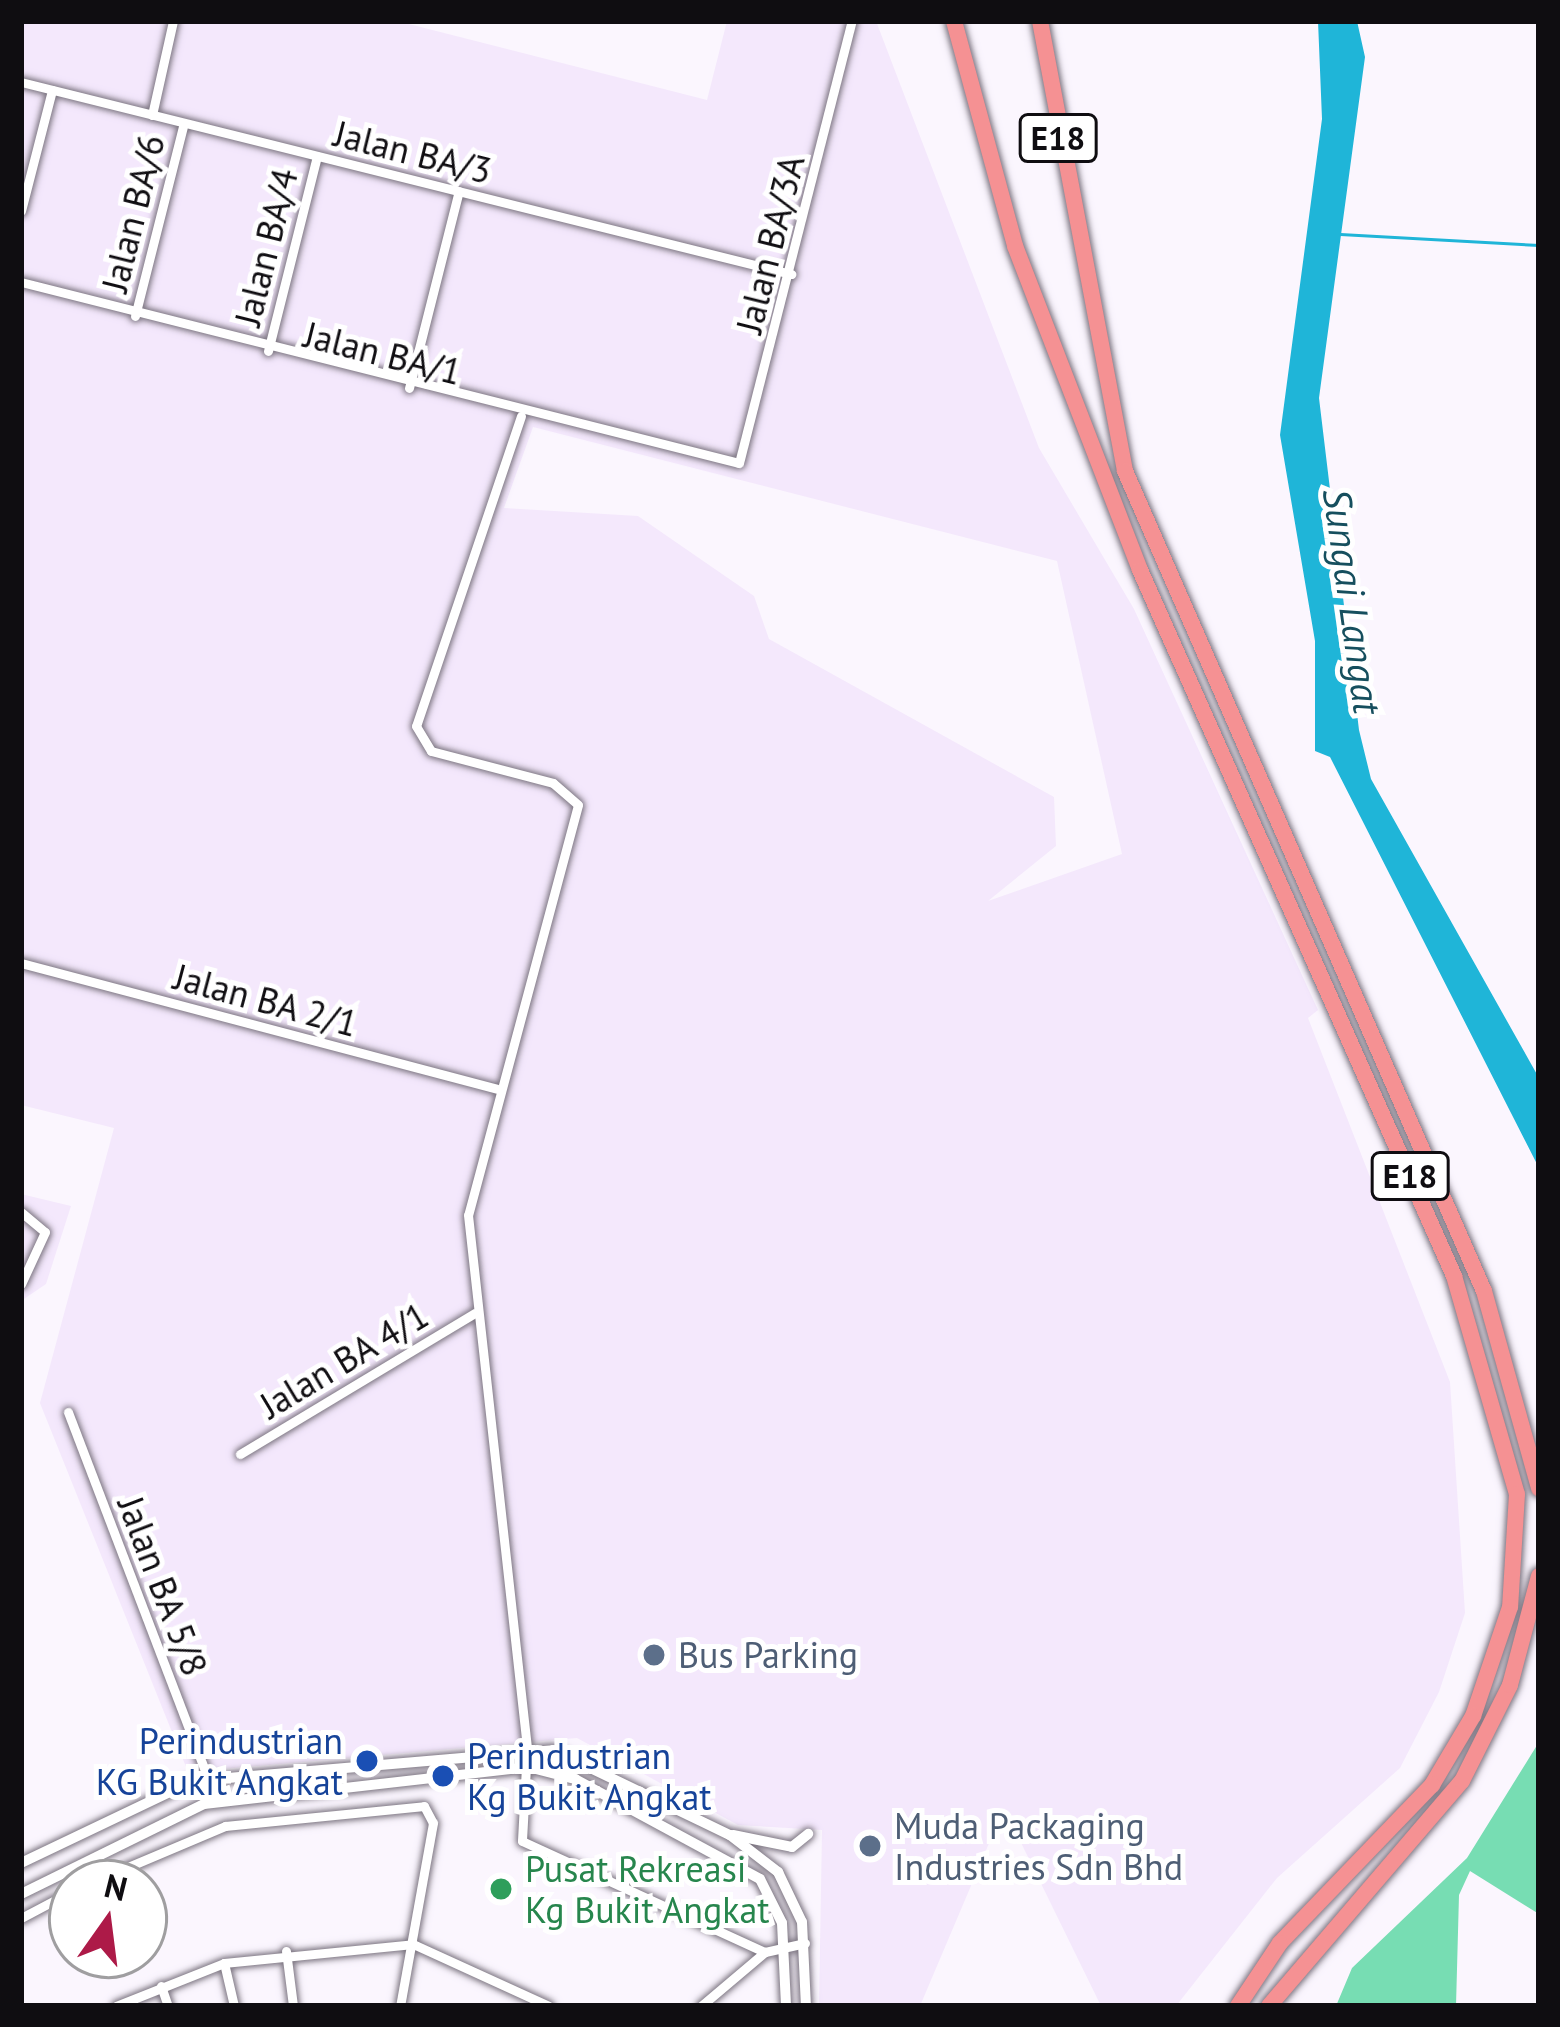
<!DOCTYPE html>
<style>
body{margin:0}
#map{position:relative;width:1560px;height:2027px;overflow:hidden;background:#fbf6fe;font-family:"PT Sans",sans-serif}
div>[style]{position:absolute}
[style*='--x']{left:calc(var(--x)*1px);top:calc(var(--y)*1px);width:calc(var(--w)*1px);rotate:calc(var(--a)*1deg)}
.built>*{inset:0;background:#f4e8fc}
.green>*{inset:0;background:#77ddb3}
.water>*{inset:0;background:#1fb5d8}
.stream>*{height:3px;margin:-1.5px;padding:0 1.5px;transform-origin:1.5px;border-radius:1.5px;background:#1fb5d8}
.roads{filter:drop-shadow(0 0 3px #7c7581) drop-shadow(0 0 3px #7c7581)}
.minor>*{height:9px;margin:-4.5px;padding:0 4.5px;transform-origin:4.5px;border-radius:4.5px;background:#fff}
.tertiary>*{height:10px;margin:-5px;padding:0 5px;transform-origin:5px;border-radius:5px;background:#fff}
.motorway>*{height:16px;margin:-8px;padding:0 8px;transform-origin:8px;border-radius:8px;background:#f59193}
.dots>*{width:33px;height:33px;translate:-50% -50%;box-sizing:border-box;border:6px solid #fff;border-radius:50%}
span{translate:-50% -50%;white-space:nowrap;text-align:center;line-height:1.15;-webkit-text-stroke:10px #fff;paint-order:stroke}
.shield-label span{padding:3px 9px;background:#fff;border:3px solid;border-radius:9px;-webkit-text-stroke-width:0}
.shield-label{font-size:33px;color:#0f0d11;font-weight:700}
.street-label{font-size:36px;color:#0f0d11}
.service-label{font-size:36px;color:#4e5e75}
.left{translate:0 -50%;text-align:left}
.transit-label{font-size:36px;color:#164399}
.right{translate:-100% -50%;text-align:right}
.leisure-label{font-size:36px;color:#27864d}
.water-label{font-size:39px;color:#164f5e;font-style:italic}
.frame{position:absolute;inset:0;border:24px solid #0f0d11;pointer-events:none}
.north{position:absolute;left:48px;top:1859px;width:120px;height:120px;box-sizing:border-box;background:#fff;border:3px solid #9f9ea0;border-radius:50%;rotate:14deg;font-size:33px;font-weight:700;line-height:48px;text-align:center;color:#0f0d11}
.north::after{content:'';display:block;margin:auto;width:42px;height:54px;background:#ad1a48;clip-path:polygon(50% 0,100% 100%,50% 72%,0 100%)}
</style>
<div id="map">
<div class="built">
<i style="clip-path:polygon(evenodd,21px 21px,397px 21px,707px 100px,727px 21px,876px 21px,1039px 448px,1134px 609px,1318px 1010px,1308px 1018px,1450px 1382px,1465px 1613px,1439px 1692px,1400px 1768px,1277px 1878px,1176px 2006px,1101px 2006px,1004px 1808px,920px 2006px,819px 2006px,822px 1830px,738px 1825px,577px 1738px,188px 1772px,40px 1403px,114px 1128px,21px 1105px,21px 21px,533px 427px,1057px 561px,1122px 854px,988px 901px,1056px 846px,1054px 797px,769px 639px,754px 596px,638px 516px,504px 508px,533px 427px)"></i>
<i style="clip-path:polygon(21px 1194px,71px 1206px,46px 1284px,21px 1301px)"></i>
</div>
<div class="green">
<i style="clip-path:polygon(1539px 1742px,1539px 1914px,1470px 1871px,1459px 1895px,1456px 2006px,1336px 2006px,1352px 1968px,1467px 1858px)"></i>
</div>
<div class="water">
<i style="clip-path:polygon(1318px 21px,1357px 21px,1365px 57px,1319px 398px,1359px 730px,1371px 779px,1539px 1078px,1539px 1168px,1330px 757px,1315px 751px,1315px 641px,1280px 435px,1322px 119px)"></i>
</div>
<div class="stream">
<i style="--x:1340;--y:234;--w:199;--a:3.2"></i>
</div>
<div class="roads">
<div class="minor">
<i style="--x:21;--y:82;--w:794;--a:14"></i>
<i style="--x:152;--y:115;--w:96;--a:-77.4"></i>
<i style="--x:21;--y:211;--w:125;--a:-75.6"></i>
<i style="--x:21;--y:282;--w:740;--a:14.15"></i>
<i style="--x:739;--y:463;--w:456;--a:-75.7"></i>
<i style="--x:135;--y:316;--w:199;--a:-75.8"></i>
<i style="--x:268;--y:351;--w:201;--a:-75.9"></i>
<i style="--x:409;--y:388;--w:203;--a:-75.8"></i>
<i style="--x:521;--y:416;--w:327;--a:108.7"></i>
<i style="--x:416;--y:726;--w:29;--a:59"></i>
<i style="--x:431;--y:751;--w:126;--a:14.7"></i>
<i style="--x:553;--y:783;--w:33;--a:41"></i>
<i style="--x:578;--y:805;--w:424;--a:105"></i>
<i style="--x:468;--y:1215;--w:536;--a:83.68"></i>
<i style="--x:527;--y:1748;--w:93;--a:93.1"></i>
<i style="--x:522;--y:1841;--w:267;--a:24.6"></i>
<i style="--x:21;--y:963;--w:492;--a:14.8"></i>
<i style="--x:21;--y:1212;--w:31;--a:40"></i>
<i style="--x:45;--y:1232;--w:57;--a:114.8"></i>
<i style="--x:68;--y:1412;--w:392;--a:69.1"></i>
<i style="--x:240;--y:1454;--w:274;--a:-31"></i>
<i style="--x:90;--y:1883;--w:147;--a:-22.9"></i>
<i style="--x:225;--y:1826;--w:200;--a:-5.7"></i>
<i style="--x:424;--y:1806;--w:19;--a:62"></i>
<i style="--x:433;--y:1823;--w:186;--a:100.2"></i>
<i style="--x:21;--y:1918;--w:58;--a:-27.9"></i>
<i style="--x:286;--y:1951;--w:55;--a:82.7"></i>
<i style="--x:224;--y:1963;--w:44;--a:76.9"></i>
<i style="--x:161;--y:1986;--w:21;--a:71"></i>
<i style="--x:116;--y:2006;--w:116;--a:-21.7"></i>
<i style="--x:224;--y:1963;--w:190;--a:-5.7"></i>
<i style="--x:413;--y:1944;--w:149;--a:24.5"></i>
<i style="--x:701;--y:2006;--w:84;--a:-40.2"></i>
<i style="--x:765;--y:1952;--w:41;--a:-12.7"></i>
</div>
<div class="tertiary">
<i style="--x:733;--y:1835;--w:60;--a:11.5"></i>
<i style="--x:792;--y:1847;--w:21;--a:-39"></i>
<i style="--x:21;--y:1863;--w:191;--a:-25.5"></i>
<i style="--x:193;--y:1781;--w:361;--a:-4.9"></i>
<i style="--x:553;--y:1750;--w:196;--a:25.7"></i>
<i style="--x:730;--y:1835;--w:61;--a:37.6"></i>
<i style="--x:778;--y:1872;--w:55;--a:64.4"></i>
<i style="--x:802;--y:1922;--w:84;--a:87.3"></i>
<i style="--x:21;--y:1894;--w:204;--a:-26.2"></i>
<i style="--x:204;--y:1804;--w:326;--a:-6.5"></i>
<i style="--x:528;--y:1767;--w:49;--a:14.3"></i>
<i style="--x:575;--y:1779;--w:210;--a:28.4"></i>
<i style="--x:760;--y:1879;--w:49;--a:63.4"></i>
<i style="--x:782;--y:1923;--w:83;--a:87.2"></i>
</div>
<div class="motorway">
<i style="--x:954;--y:21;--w:233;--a:74.8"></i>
<i style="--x:1015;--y:246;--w:347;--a:68.9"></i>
<i style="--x:1140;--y:570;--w:773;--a:66.02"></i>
<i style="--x:1454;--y:1276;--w:227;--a:73.9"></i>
<i style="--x:1517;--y:1494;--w:113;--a:93.5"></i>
<i style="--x:1510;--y:1607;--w:115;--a:108.7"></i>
<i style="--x:1473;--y:1716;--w:80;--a:120.7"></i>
<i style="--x:1432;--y:1785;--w:219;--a:133.9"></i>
<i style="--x:1280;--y:1943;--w:76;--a:123.7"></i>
<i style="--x:1040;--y:21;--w:458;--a:79.3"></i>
<i style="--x:1125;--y:471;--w:895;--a:66.36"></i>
<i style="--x:1484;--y:1291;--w:205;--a:74.4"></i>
<i style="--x:1269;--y:2006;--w:296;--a:-49.4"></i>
<i style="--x:1462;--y:1781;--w:107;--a:-63.4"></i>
<i style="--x:1510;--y:1685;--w:113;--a:-75.1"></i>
</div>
</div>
<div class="dots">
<i style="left:654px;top:1655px;background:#5c6f8a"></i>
<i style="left:367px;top:1761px;background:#1a4fb4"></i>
<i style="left:443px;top:1776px;background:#1a4fb4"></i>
<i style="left:870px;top:1846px;background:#5c6f8a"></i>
<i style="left:501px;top:1889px;background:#2e9e5b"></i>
</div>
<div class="shield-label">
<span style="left:1058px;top:138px">E18</span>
<span style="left:1410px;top:1176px">E18</span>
</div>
<div class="street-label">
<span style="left:413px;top:152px;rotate:14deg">Jalan BA/3</span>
<span style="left:133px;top:213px;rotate:-76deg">Jalan BA/6</span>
<span style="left:770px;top:244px;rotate:-76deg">Jalan BA/3A</span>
<span style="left:266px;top:247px;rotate:-76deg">Jalan BA/4</span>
<span style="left:383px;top:353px;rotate:14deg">Jalan BA/1</span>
<span style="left:266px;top:1000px;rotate:15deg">Jalan BA 2/1</span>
<span style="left:344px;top:1360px;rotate:-31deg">Jalan BA 4/1</span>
<span style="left:163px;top:1586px;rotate:69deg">Jalan BA 5/8</span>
</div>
<div class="service-label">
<span class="left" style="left:678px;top:1655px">Bus Parking</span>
<span class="left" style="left:894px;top:1846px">Muda Packaging<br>Industries Sdn Bhd</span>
</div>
<div class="transit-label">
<span class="right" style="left:343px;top:1761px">Perindustrian<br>KG Bukit Angkat</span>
<span class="left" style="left:467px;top:1776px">Perindustrian<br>Kg Bukit Angkat</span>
</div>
<div class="leisure-label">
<span class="left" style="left:525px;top:1889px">Pusat Rekreasi<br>Kg Bukit Angkat</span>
</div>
<div class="water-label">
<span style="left:1352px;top:601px;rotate:82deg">Sungai Langat</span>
</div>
<div class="frame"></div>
<div class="north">N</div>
</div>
